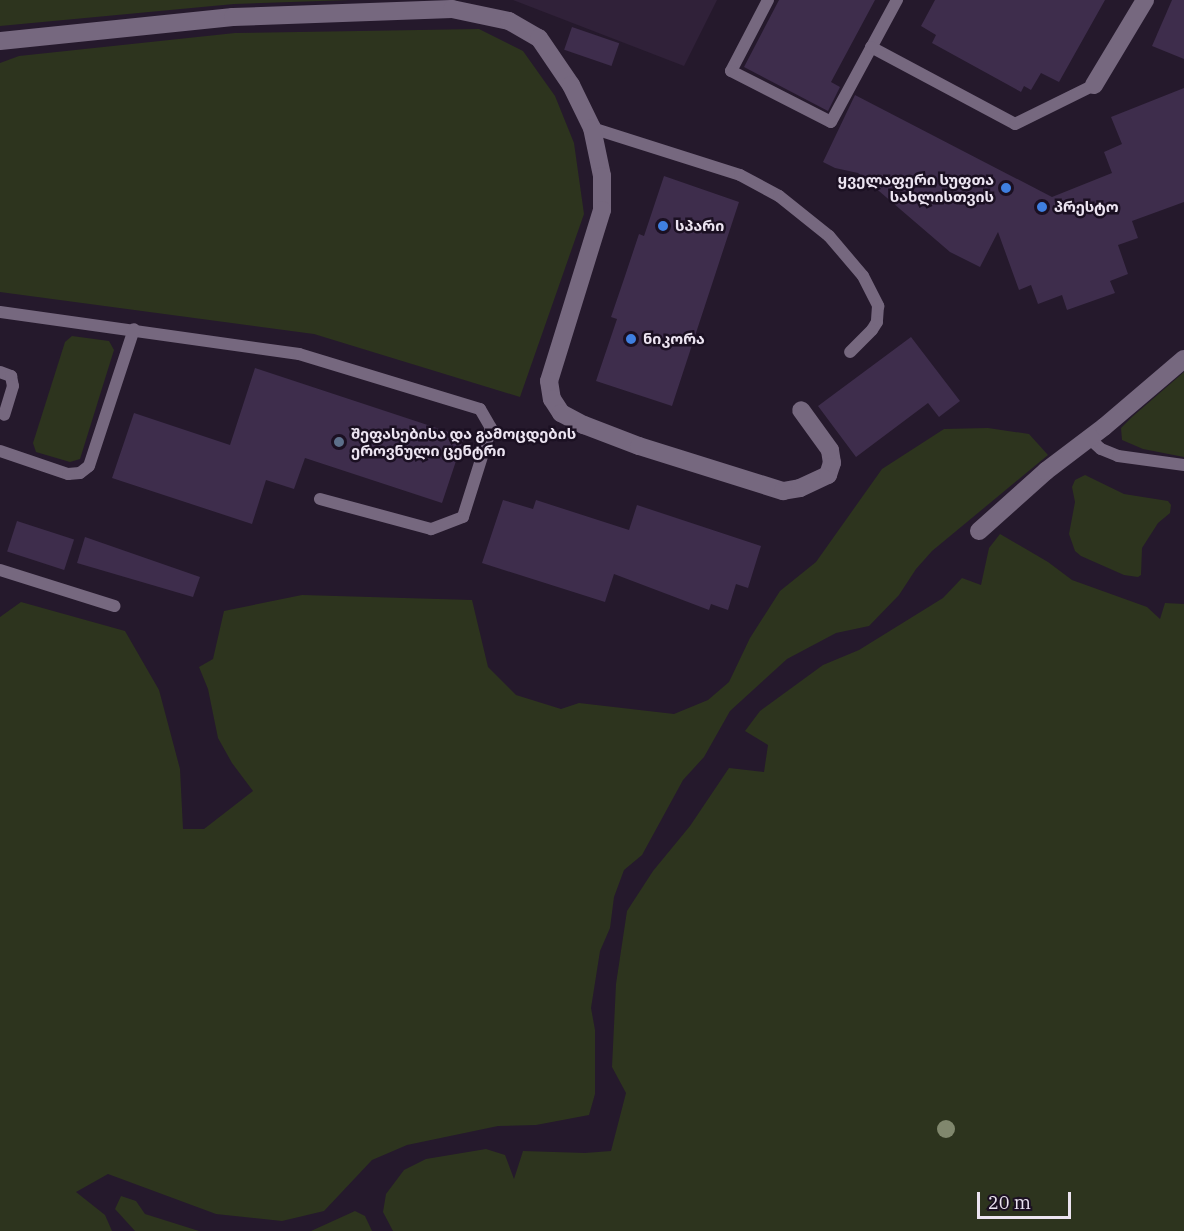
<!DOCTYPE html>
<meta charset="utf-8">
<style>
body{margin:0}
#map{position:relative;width:1184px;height:1231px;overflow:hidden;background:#25192c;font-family:"IBM Plex Serif","Noto Sans Georgian",serif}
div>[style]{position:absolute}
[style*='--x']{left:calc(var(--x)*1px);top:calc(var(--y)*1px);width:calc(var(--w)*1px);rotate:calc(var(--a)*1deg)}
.built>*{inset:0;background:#302139}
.green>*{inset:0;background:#2d341e}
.building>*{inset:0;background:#3e2d4c;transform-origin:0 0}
.lane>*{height:12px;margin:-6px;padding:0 6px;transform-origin:6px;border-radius:6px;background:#76687f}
.street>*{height:18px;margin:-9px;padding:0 9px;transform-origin:9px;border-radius:9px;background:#76687f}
.trees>*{width:18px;height:18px;margin:-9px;border-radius:50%;background:#80876d}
.dots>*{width:16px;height:16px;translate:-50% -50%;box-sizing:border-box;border:3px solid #1b1022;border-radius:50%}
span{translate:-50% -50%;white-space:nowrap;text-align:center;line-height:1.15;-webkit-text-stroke:5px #1b1022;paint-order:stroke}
.poi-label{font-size:15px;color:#ece4f1;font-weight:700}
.right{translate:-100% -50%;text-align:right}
.left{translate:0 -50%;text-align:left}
.scale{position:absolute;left:977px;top:1192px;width:94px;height:27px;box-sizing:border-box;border:3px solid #ece4f1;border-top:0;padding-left:8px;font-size:18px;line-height:21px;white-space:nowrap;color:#ece4f1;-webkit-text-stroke:4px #1b1022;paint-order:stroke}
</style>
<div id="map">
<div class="built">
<i style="clip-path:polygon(513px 0,717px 0,684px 66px)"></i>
</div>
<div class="green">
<i style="clip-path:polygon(0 0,350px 0,234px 4px,0 26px)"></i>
<i style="clip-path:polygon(479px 29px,523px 51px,555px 96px,574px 143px,584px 214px,520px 397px,314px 334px,0 292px,0 63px,19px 56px,235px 33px)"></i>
<i style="clip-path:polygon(72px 336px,109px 341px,114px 350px,80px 459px,70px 462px,36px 452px,33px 443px,65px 342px)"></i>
<i style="clip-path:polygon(1184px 372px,1184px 457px,1143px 449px,1122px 440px,1121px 428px,1132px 417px)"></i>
<i style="clip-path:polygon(988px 428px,1029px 434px,1048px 455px,932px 551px,916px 569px,899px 595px,869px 626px,836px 633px,787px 659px,730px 711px,704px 757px,683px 780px,642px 855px,624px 870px,614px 897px,610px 928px,600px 951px,591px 1008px,595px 1030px,595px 1094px,589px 1115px,536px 1125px,498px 1126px,407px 1145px,372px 1160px,324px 1211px,282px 1221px,216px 1214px,108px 1174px,76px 1192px,105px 1215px,112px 1231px,0 1231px,0 617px,21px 602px,125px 631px,159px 690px,180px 769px,183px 829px,204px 829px,253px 791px,232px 763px,218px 738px,208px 689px,199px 667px,213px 659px,224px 611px,302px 595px,472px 600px,488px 667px,516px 695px,561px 709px,579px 703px,674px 714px,708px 700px,729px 682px,750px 638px,780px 591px,816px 562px,882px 469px,944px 429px)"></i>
<i style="clip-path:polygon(1085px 475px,1124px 494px,1168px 501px,1171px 505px,1170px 513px,1158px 523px,1142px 548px,1141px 575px,1138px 577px,1124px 575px,1081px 556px,1075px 551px,1069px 534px,1075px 502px,1072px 487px,1075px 480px)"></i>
<i style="clip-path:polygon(1000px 534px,1048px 562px,1072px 580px,1147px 607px,1160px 619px,1165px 603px,1184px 604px,1184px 1231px,393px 1231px,383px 1212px,386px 1194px,404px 1170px,426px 1159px,486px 1149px,505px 1155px,514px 1179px,523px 1151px,585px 1153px,611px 1151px,626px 1093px,612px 1067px,616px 984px,627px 911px,653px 871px,690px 826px,729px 768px,764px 772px,768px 745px,745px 731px,760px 711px,823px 665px,859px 650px,943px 598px,962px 578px,981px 585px,989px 548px)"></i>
<i style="clip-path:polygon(121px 1196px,136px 1201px,145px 1214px,199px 1231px,135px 1231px,115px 1209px)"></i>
<i style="clip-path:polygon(355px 1211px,365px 1216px,372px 1231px,311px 1231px)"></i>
</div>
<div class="building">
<i style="clip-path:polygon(779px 0,875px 0,831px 82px,840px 87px,828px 111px,744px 67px)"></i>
<i style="clip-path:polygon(935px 0,1105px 0,1059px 82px,1041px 73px,1031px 90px,1024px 86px,1021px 92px,932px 43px,936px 35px,921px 26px)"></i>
<i style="clip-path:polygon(1172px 0,1184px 0,1184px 59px,1152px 46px)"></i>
<i style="left:572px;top:27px;width:50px;height:24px;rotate:19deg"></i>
<i style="clip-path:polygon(1184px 88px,1184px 202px,1132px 221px,1138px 238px,1118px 245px,1128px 274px,1110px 281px,1115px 293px,1067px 310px,1062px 295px,1038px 304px,1031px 285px,1019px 290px,998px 232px,980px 267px,950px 252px,858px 173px,835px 168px,823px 162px,855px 95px,1052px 197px,1112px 173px,1104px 152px,1122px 144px,1111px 117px)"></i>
<i style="clip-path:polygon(664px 176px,739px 202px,672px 406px,596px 381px,617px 319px,611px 317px,625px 276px,639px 234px,644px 236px)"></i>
<i style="clip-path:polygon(911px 337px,960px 401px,939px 417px,928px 403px,856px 457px,818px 406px)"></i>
<i style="clip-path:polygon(255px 368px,464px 437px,442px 503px,305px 458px,294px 489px,266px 480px,252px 524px,112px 478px,134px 413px,230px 445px)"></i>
<i style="clip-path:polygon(503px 500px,533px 509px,536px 500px,629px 530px,637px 505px,761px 546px,748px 588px,736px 584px,728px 610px,711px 604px,709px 610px,614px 574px,605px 602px,482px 563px)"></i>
<i style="left:17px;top:521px;width:60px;height:32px;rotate:18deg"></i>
<i style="clip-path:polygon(85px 537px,200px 577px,193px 597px,77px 563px)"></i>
</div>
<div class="lane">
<i style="--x:768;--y:0;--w:80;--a:117.5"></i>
<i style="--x:731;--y:71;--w:112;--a:27"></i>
<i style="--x:831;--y:122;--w:139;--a:-61.6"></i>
<i style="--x:871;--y:47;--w:163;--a:28.1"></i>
<i style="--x:1015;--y:124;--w:88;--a:-26.3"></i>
<i style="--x:592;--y:128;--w:155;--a:17.6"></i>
<i style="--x:740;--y:175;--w:44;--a:28.3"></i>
<i style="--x:779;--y:196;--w:64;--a:38.7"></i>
<i style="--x:829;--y:236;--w:52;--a:49.6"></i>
<i style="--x:863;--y:276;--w:34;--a:63"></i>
<i style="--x:878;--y:306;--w:16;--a:94"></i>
<i style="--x:877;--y:322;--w:9;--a:122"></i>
<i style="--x:872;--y:330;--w:31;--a:135"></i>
<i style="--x:0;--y:312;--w:302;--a:8"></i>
<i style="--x:299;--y:354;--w:189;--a:16.9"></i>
<i style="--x:480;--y:409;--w:22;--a:60"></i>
<i style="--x:491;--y:428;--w:93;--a:107.5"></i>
<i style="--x:463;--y:517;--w:34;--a:159"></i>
<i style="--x:431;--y:529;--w:115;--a:-164.9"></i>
<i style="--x:0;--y:372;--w:12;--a:20"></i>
<i style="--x:11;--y:376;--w:10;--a:79"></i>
<i style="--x:13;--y:386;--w:30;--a:107"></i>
<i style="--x:1089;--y:438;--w:16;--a:43"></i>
<i style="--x:1101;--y:449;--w:18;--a:22"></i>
<i style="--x:1118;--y:456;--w:67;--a:7.8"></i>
<i style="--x:0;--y:451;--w:72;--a:18.7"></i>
<i style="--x:68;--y:474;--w:12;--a:-5"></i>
<i style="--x:80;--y:473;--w:11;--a:-38"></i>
<i style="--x:89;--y:466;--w:144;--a:-71.8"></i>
<i style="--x:0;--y:570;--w:120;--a:17.5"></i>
</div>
<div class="street">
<i style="--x:0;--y:41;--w:234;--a:-5.9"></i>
<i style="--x:233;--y:17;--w:219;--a:-2.1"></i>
<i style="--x:452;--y:9;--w:58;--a:11.9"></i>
<i style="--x:509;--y:21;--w:34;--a:30"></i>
<i style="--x:539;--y:38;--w:57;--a:55.8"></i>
<i style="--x:571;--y:85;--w:48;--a:64"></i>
<i style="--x:592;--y:128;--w:49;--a:78.2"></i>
<i style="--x:602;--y:176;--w:34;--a:90"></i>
<i style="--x:602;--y:210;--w:179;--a:107.2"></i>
<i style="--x:549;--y:381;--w:18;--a:81"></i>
<i style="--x:552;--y:399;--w:17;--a:57"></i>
<i style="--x:561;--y:413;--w:26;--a:28"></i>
<i style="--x:584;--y:425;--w:59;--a:20.9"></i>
<i style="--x:639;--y:446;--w:151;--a:17.4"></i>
<i style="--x:783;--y:491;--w:17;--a:-10"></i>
<i style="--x:800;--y:488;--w:31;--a:-25"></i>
<i style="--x:828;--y:475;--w:13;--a:-72"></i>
<i style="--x:832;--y:463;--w:13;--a:-99"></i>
<i style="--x:830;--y:450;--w:49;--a:-125.9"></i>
<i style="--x:1094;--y:85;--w:99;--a:-59"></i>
<i style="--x:979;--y:531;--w:90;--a:-41.8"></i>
<i style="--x:1046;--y:471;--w:73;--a:-37.2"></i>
<i style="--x:1104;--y:427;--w:105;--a:-40.4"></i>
</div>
<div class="trees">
<i style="left:946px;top:1129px"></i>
</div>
<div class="dots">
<i style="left:1006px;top:188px;background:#3f7fe0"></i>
<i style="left:1042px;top:207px;background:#3f7fe0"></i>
<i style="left:663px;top:226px;background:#3f7fe0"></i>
<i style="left:631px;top:339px;background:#3f7fe0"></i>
<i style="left:339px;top:442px;background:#5c6f8a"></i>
</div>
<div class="poi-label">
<span class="right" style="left:994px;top:188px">ყველაფერი სუფთა<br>სახლისთვის</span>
<span class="left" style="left:1054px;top:207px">პრესტო</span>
<span class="left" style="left:675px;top:226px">სპარი</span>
<span class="left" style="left:643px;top:339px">ნიკორა</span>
<span class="left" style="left:351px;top:442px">შეფასებისა და გამოცდების<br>ეროვნული ცენტრი</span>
</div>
<div class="scale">20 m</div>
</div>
